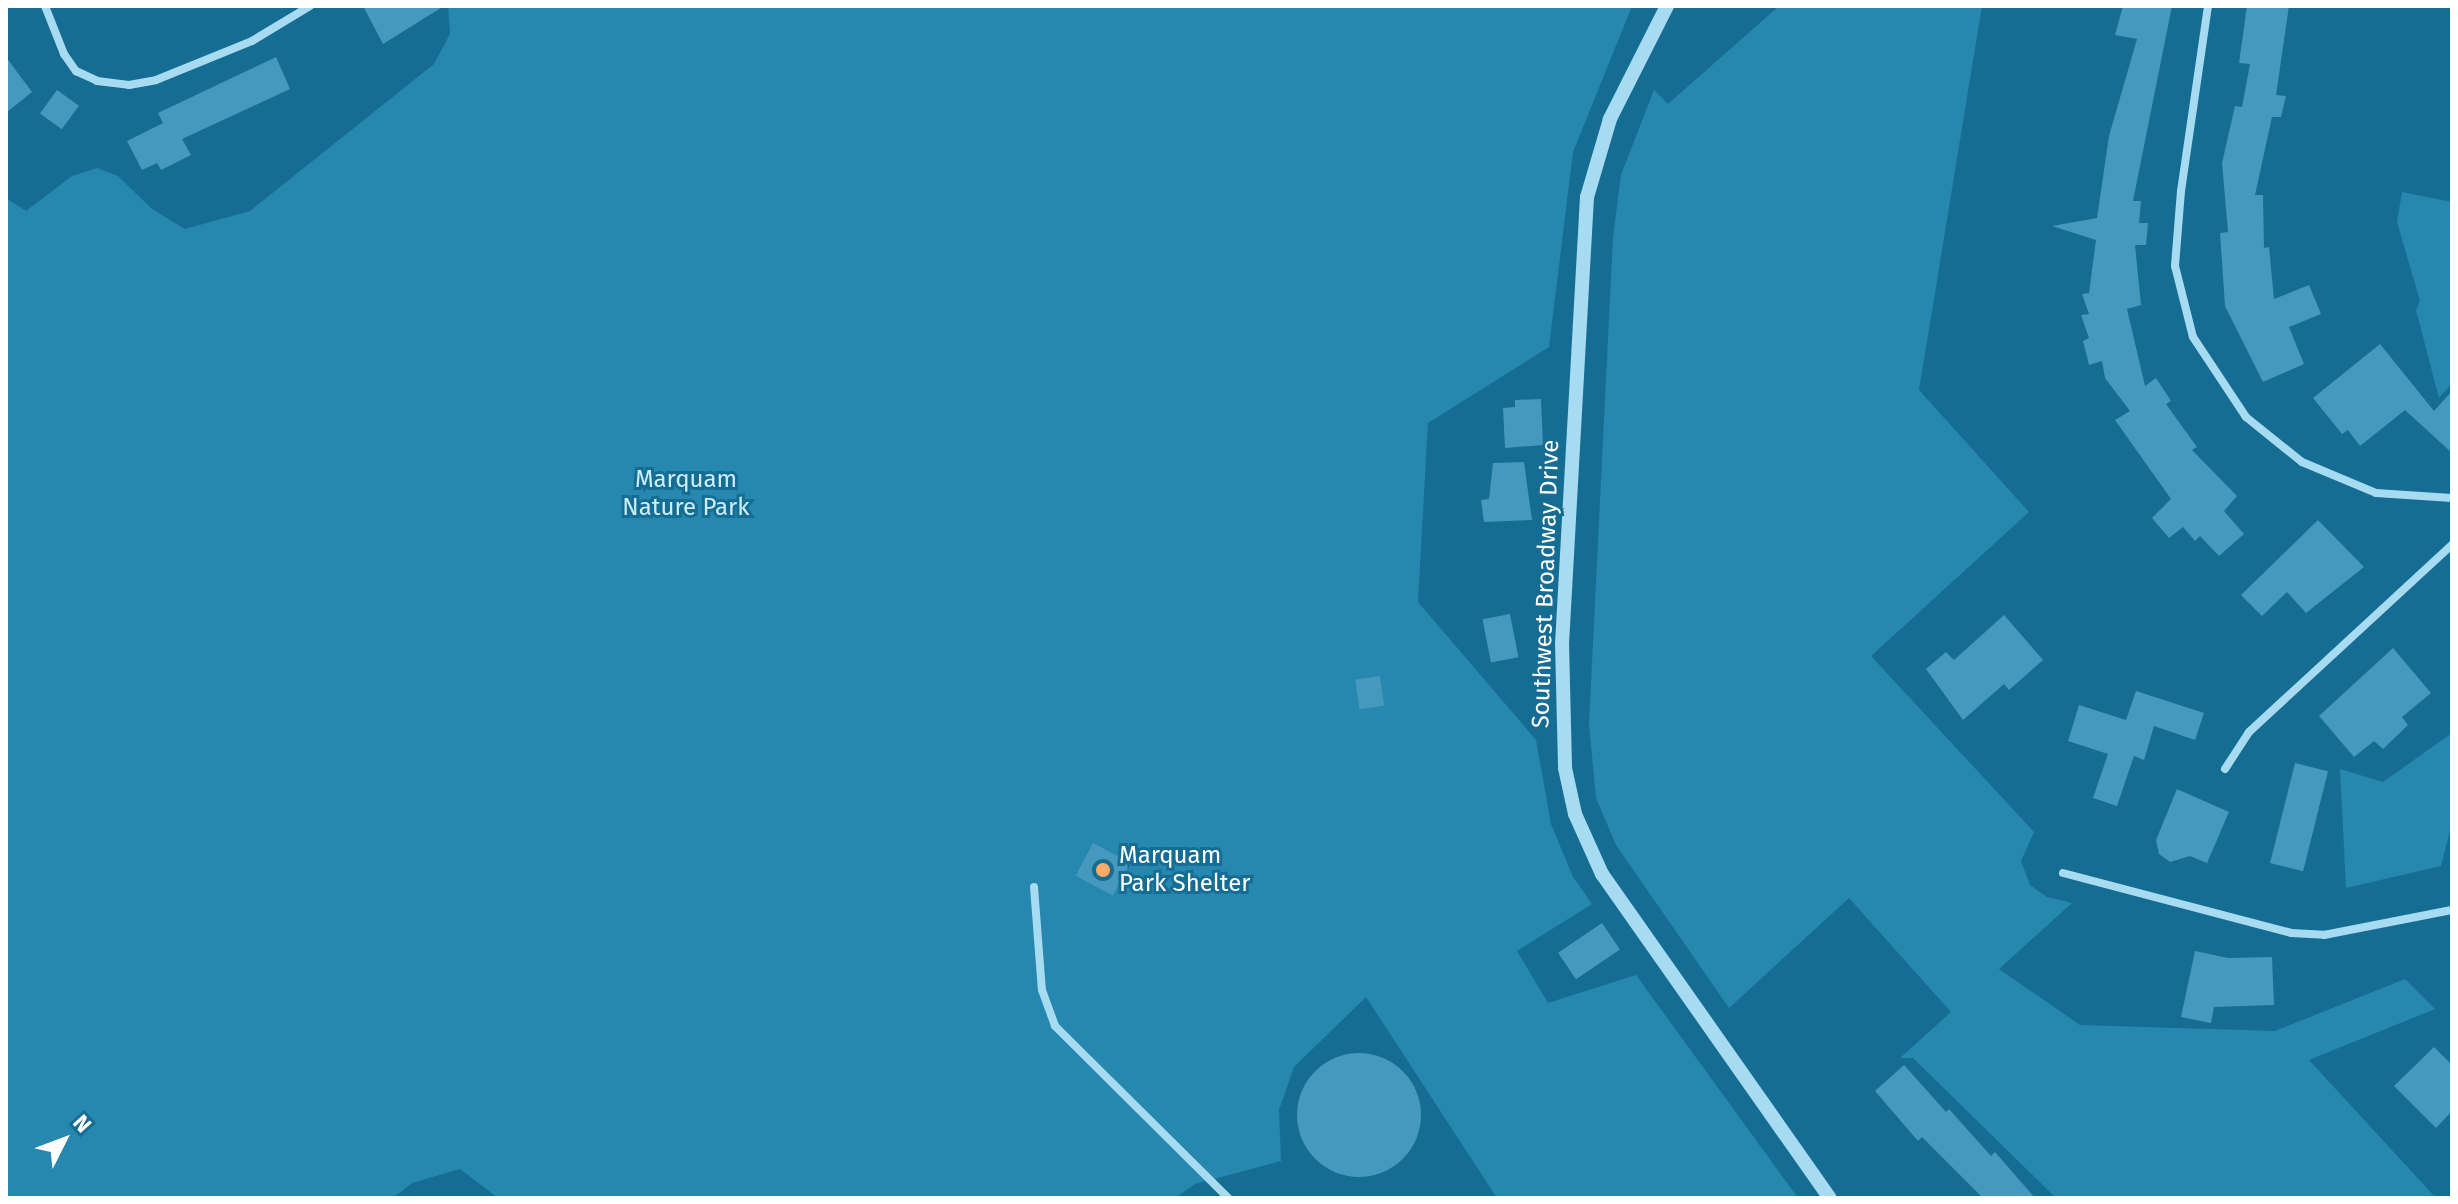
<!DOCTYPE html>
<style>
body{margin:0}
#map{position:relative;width:2458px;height:1204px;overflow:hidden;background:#166d93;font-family:"Fira Sans",sans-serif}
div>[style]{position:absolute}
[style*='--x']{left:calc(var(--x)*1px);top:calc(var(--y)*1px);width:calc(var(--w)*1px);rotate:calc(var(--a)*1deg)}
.green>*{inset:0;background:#2687af}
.building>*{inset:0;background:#4499bc;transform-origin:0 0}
.round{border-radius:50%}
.minor>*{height:8px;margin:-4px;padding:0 4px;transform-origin:4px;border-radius:4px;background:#a6dbf1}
.tertiary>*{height:14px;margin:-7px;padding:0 7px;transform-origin:7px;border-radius:7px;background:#a6dbf1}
.dots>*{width:22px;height:22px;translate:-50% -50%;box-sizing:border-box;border:4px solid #166d93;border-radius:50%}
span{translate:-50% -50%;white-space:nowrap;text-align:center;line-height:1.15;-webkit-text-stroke:6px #166d93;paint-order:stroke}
.park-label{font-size:24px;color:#cceefc}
.street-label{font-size:24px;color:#fff}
.poi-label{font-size:24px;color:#fff}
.left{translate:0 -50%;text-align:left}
.frame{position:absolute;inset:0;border:8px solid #fff;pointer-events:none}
.north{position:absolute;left:24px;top:1100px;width:80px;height:80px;-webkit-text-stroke:6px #166d93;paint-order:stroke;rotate:48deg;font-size:22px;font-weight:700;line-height:32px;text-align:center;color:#fff}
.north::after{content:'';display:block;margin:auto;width:28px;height:36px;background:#fff;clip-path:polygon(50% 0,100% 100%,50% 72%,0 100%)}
</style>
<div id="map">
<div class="green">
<i style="clip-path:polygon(448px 6px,1632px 6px,1573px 152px,1549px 347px,1428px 423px,1418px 602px,1536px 740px,1551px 824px,1573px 877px,1592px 904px,1517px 951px,1548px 1003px,1636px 975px,1798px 1198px,1497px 1198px,1366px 997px,1294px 1067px,1279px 1110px,1281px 1161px,1195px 1184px,1175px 1198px,498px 1198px,460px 1169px,412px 1183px,393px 1198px,6px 1198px,6px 198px,26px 211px,72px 176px,97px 168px,118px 176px,152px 209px,185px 229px,250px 211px,434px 64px,450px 34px)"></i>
<i style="clip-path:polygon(1779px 6px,1982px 6px,1919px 390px,2029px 512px,1871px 656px,2034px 832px,2021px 861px,2030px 885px,2047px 897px,2072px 903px,1999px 969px,2080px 1025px,2275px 1031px,2405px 979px,2435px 1009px,2309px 1060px,2436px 1198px,2056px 1198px,1913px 1058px,1900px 1058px,1951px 1012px,1849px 898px,1729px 1008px,1616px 845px,1596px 798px,1589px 724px,1613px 237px,1621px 175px,1654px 90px,1668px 104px)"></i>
<i style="clip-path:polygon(2402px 192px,2452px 202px,2452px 383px,2439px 398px,2416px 310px,2420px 301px,2397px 222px)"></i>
<i style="clip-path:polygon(2452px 733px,2452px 822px,2441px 866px,2346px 888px,2340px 769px,2383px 782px)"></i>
</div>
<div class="building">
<i style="clip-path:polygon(363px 6px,444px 6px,383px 44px)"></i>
<i style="clip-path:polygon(2123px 6px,2172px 6px,2133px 201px,2141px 201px,2139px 223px,2148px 223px,2146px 245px,2135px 245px,2141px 305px,2127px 309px,2145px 386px,2156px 378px,2171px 401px,2166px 404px,2197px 447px,2192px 450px,2237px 496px,2224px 511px,2244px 534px,2219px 556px,2200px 536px,2195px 541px,2183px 527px,2169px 538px,2152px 518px,2171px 499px,2115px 420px,2130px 411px,2105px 378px,2102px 361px,2089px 365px,2083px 341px,2089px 338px,2081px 315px,2089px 314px,2082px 294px,2089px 293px,2096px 240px,2052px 226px,2097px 218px,2109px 136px,2137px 39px,2115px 35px)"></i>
<i style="clip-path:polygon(2247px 6px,2289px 6px,2276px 95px,2286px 96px,2281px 117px,2272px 117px,2255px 195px,2263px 195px,2264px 248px,2269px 247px,2274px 299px,2309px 285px,2321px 314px,2289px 327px,2304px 364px,2263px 382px,2225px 306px,2220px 233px,2228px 232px,2222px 163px,2235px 106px,2242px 107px,2250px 64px,2239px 63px)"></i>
<i style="clip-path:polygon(6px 57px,32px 92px,6px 113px)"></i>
<i style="clip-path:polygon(276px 57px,290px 89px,182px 139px,191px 155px,161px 170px,157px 163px,142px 170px,127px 141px,163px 123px,158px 113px)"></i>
<i style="left:57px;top:90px;width:27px;height:29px;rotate:36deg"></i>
<i style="clip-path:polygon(2380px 344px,2434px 411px,2452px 391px,2452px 453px,2405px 410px,2360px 446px,2348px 430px,2342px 434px,2313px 398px)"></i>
<i style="clip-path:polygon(1541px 399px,1543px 445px,1505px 448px,1503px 408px,1515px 407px,1515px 400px)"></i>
<i style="clip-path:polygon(1524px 462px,1532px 520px,1484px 522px,1481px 500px,1489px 499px,1493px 463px)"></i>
<i style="clip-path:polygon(2318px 520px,2364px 567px,2306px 613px,2287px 592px,2262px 616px,2241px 595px)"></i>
<i style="left:1510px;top:614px;width:44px;height:28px;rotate:79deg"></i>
<i style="clip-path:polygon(2004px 615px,2043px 660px,2009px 690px,2004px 684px,1963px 720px,1926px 669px,1946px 652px,1954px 660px)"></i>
<i style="clip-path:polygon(2393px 648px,2431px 693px,2402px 717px,2408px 725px,2383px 749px,2374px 741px,2354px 757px,2319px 716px)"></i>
<i style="left:1380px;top:676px;width:30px;height:25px;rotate:82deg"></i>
<i style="clip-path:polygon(2136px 691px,2204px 713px,2195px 740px,2154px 726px,2144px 760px,2134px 756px,2117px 806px,2093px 798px,2108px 754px,2068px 741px,2079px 705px,2126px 720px)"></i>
<i style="left:2295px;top:763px;width:34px;height:103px;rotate:14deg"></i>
<i style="clip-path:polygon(2177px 789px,2229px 812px,2207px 863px,2190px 856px,2170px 862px,2159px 854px,2156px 840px)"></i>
<i style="left:1093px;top:843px;width:42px;height:37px;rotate:28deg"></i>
<i style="left:1602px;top:923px;width:32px;height:53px;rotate:56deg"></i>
<i style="clip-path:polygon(2195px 951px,2228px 958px,2272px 957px,2274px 1005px,2214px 1007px,2211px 1023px,2181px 1017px)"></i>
<i style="clip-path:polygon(2434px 1047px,2452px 1065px,2452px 1111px,2436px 1128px,2394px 1086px)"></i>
<i class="round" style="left:1297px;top:1053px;width:124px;height:124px"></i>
<i style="clip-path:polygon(1904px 1065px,1946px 1112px,1949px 1109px,1991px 1156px,1995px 1152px,2035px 1198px,1983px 1198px,1922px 1137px,1918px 1141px,1875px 1091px)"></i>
</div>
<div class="minor">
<i style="--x:45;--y:6;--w:52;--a:68.4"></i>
<i style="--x:64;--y:54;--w:21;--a:55"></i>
<i style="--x:76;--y:71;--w:23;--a:25"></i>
<i style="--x:97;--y:81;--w:32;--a:7"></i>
<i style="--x:129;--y:85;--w:27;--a:-10"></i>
<i style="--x:156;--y:80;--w:104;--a:-22.1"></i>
<i style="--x:252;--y:41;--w:68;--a:-31.1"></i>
<i style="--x:2208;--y:6;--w:187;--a:98.3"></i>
<i style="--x:2181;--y:191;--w:75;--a:94.6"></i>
<i style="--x:2175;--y:266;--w:73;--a:75.8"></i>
<i style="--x:2193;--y:337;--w:96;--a:56.5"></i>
<i style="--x:2246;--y:417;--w:72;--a:38.8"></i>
<i style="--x:2302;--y:462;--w:80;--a:22.7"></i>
<i style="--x:2376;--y:493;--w:76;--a:3.8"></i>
<i style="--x:2225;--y:769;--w:44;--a:-57"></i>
<i style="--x:2249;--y:732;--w:276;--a:-42.7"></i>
<i style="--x:2063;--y:873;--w:236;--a:14.7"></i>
<i style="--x:2291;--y:933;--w:33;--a:3"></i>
<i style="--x:2324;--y:935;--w:130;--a:-11.1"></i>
<i style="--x:1034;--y:887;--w:103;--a:85.6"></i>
<i style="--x:1042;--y:990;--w:38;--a:70"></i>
<i style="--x:1055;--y:1026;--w:244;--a:44.8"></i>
</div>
<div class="tertiary">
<i style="--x:1667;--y:6;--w:127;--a:116.8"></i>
<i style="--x:1610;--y:119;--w:81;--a:106.4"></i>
<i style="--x:1587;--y:197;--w:447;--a:93.2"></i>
<i style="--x:1562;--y:643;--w:125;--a:88.6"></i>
<i style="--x:1565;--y:768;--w:47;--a:77.7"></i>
<i style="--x:1575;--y:814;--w:66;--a:65.8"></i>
<i style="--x:1602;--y:874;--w:396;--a:54.9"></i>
</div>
<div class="dots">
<i style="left:1103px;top:870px;background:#ffab65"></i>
</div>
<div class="park-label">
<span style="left:686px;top:494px">Marquam<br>Nature Park</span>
</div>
<div class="street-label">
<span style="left:1546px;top:584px;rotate:-88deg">Southwest Broadway Drive</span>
</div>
<div class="poi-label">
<span class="left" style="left:1119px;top:870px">Marquam<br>Park Shelter</span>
</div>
<div class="frame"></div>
<div class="north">N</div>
</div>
